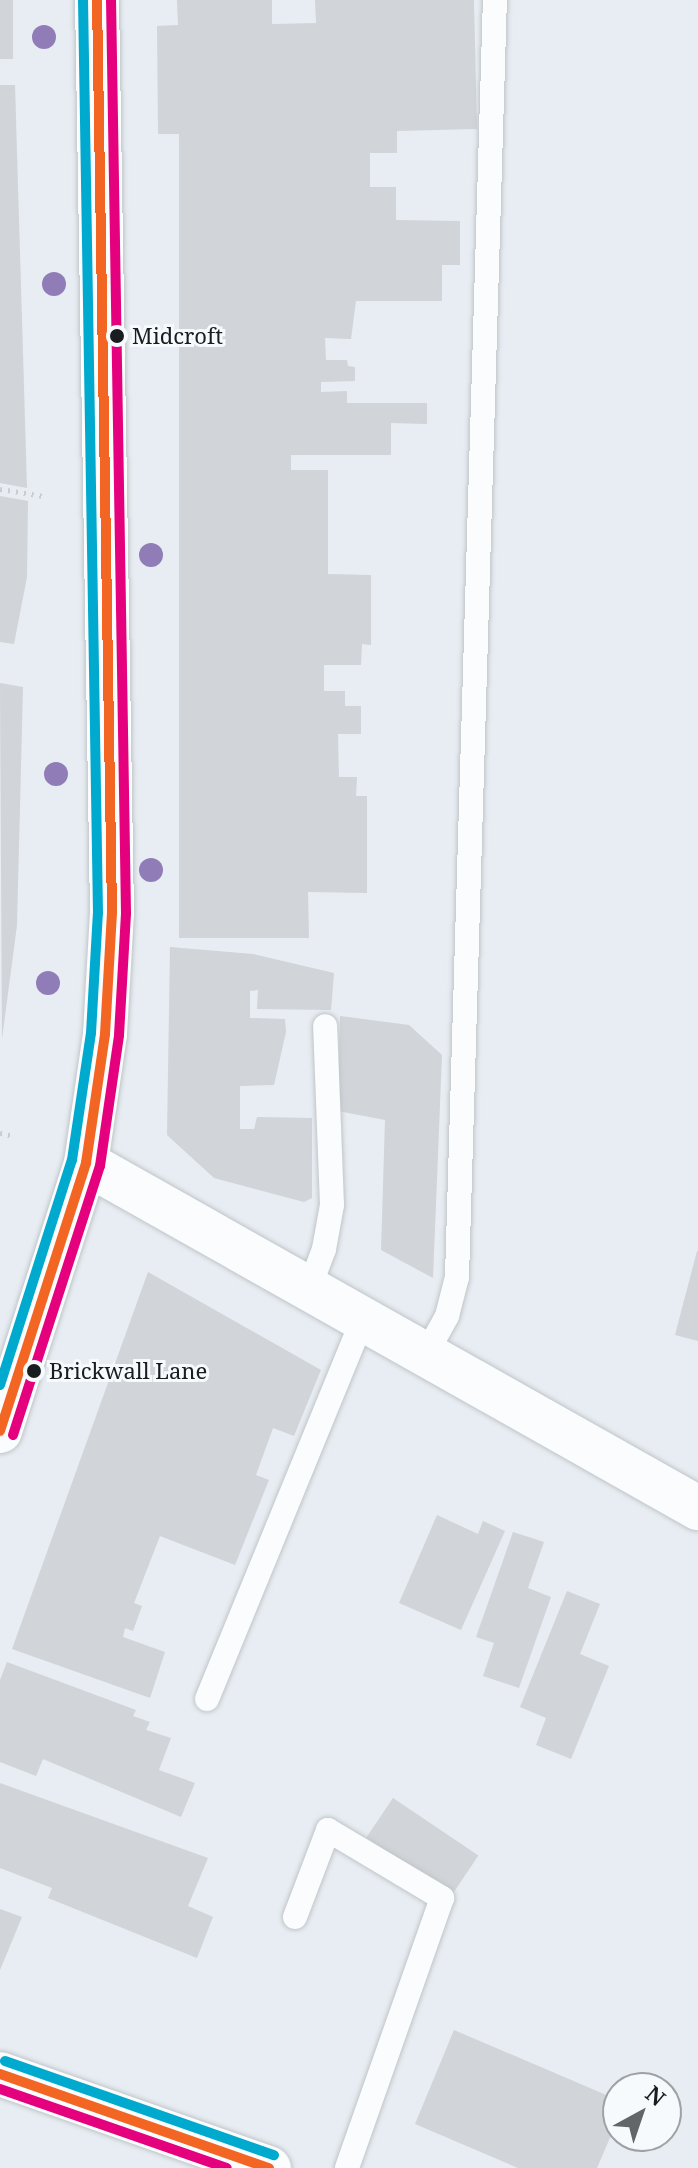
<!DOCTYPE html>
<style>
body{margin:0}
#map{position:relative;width:698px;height:2168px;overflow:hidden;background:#e7edf2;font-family:"Noto Serif",serif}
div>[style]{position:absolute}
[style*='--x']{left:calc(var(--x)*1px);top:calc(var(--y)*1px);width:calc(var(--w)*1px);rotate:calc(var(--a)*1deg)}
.building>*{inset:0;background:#d1d4d8;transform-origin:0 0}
.path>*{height:5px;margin-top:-2.5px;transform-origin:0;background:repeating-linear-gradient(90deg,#caccce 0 2px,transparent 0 8px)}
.roads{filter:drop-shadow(0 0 2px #c0c5c9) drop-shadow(0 0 2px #c0c5c9)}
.lane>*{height:24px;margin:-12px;padding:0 12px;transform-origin:12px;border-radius:12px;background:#fbfcfd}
.street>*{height:44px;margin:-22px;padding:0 22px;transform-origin:22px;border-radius:22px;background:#fbfcfd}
.secondary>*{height:44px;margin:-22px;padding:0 22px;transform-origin:22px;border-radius:22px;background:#fbfcfd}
.primary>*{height:44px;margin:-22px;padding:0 22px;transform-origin:22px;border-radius:22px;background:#fbfcfd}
.bus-1>*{height:10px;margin:-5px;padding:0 5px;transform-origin:5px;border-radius:5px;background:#f26522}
.bus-2>*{height:10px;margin:-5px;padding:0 5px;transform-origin:5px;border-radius:5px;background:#e5007d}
.bus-3>*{height:10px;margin:-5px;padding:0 5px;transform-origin:5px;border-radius:5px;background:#00a9ce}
.trees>*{width:24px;height:24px;margin:-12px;border-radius:50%;background:#907db7}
.dots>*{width:22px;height:22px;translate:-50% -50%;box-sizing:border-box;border:4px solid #f6fafd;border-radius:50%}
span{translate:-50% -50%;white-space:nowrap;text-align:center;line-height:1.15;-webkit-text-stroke:6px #f6fafd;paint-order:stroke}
.bus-label{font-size:22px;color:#191d1f}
.left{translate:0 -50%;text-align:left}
.north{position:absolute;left:602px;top:2072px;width:80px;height:80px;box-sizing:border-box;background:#f6fafd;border:2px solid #9ea2a4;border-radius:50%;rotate:40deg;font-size:22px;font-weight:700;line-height:32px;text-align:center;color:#191d1f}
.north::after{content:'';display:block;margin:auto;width:28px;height:36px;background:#616669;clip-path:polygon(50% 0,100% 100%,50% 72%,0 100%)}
</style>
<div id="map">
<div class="building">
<i style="left:0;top:0;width:13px;height:59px"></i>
<i style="clip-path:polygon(177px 0,272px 0,272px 24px,316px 23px,315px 0,474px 0,477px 129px,397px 131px,397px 153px,370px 153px,370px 187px,396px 187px,396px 220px,460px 221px,460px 265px,442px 265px,442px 301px,356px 301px,351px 339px,325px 338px,326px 360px,347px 360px,348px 366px,355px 367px,355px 381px,321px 382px,321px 392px,347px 391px,347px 403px,427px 403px,427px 424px,391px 423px,391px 455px,291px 455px,291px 470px,328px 470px,328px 574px,371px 575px,371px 645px,362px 644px,361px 665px,324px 665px,324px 691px,345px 691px,345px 706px,361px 706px,361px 734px,338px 734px,339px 777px,357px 777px,356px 796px,367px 796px,367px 893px,308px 892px,309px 938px,179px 938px,179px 134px,158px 134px,157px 26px,178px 25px)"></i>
<i style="clip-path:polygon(0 85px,15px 85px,27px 488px,0 483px)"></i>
<i style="clip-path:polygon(0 496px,28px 501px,27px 577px,14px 644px,0 642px)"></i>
<i style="clip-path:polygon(0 683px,23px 687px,17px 925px,2px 1039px)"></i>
<i style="clip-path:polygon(170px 947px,253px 954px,334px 973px,331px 1010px,257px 1009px,258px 990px,250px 991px,250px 1018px,285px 1019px,286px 1032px,274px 1085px,240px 1086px,240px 1129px,254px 1129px,257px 1117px,312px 1118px,312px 1198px,304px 1202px,214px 1178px,167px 1135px)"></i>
<i style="clip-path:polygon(340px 1016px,409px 1025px,442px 1055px,433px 1278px,381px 1250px,385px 1120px,338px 1111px)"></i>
<i style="clip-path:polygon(697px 1251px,698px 1251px,698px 1341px,675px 1335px)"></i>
<i style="clip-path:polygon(148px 1272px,321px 1370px,294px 1436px,273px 1428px,256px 1475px,269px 1480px,235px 1565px,160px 1536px,134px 1603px,142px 1606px,133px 1631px,125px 1628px,123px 1637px,165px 1652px,150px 1698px,12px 1649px)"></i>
<i style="clip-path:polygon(437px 1515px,478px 1534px,483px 1521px,505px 1531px,461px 1630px,399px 1603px)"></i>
<i style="clip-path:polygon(513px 1532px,544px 1542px,528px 1588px,551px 1597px,519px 1688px,483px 1676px,494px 1643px,476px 1637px)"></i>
<i style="clip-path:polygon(567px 1591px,600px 1604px,580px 1654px,609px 1666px,571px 1759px,536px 1745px,546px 1718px,520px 1707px)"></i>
<i style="clip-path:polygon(7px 1662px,136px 1710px,133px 1716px,150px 1722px,146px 1730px,171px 1738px,159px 1770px,195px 1783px,181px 1817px,43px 1759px,36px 1776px,0 1762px,0 1680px)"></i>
<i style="clip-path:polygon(0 1783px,208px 1858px,188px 1906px,213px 1917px,197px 1958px,48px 1898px,52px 1888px,0 1868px)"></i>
<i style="left:393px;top:1798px;width:103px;height:48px;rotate:34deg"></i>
<i style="clip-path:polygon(0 1909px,22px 1917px,0 1970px)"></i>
<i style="clip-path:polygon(454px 2030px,618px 2100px,618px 2119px,597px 2168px,518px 2168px,415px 2124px)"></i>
</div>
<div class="path">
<i style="--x:0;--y:489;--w:44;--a:9.2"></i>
<i style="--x:0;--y:1133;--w:13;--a:13"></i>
</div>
<div class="roads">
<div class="lane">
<i style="--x:309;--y:1289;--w:43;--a:-69.4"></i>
<i style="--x:324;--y:1249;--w:45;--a:-79.7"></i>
<i style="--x:332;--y:1205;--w:179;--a:-92.2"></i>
<i style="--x:425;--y:1356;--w:46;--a:-61.2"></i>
<i style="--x:447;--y:1316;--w:40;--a:-75.6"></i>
<i style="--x:457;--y:1277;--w:1278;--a:-88.3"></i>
<i style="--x:207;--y:1699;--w:411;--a:-67.7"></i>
<i style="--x:295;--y:1917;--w:93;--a:-69.2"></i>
<i style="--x:328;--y:1830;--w:133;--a:30.8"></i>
<i style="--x:442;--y:1898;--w:286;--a:109.4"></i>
</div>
<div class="street">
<i style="--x:86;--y:1163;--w:703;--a:29.41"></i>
</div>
<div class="secondary">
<i style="--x:0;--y:2074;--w:285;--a:19.3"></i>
</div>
<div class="primary">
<i style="--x:0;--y:1431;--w:281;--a:-72.2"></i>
<i style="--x:86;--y:1163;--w:130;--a:-81.6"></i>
<i style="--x:105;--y:1034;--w:121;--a:-86.7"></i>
<i style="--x:112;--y:913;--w:913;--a:-90.94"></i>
</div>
</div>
<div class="bus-1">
<i style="--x:0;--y:1431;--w:281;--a:-72.2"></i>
<i style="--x:86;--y:1163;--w:130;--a:-81.6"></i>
<i style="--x:105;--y:1034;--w:121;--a:-86.7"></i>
<i style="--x:112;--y:913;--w:913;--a:-90.94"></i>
<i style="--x:0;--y:2074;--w:285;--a:19.3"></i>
</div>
<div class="bus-2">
<i style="--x:13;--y:1435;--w:283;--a:-72.1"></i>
<i style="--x:100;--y:1166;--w:132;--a:-81.7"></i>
<i style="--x:119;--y:1035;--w:122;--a:-86.7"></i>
<i style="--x:126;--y:913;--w:913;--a:-90.94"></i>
<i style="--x:0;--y:2089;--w:240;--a:19.2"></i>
</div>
<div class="bus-3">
<i style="--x:0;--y:1385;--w:236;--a:-72.3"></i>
<i style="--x:72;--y:1160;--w:128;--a:-81.5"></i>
<i style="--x:91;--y:1033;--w:120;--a:-86.7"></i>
<i style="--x:98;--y:913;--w:913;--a:-90.94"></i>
<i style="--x:5;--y:2061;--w:285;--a:19.3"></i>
</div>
<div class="trees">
<i style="left:44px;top:37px"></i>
<i style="left:54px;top:284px"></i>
<i style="left:151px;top:555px"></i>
<i style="left:56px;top:774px"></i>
<i style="left:151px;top:870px"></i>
<i style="left:48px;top:983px"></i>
</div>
<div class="dots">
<i style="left:117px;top:336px;background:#191d1f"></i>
<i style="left:34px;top:1371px;background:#191d1f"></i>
</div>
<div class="bus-label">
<span class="left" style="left:132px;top:336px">Midcroft</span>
<span class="left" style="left:49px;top:1371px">Brickwall Lane</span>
</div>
<div class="north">N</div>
</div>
